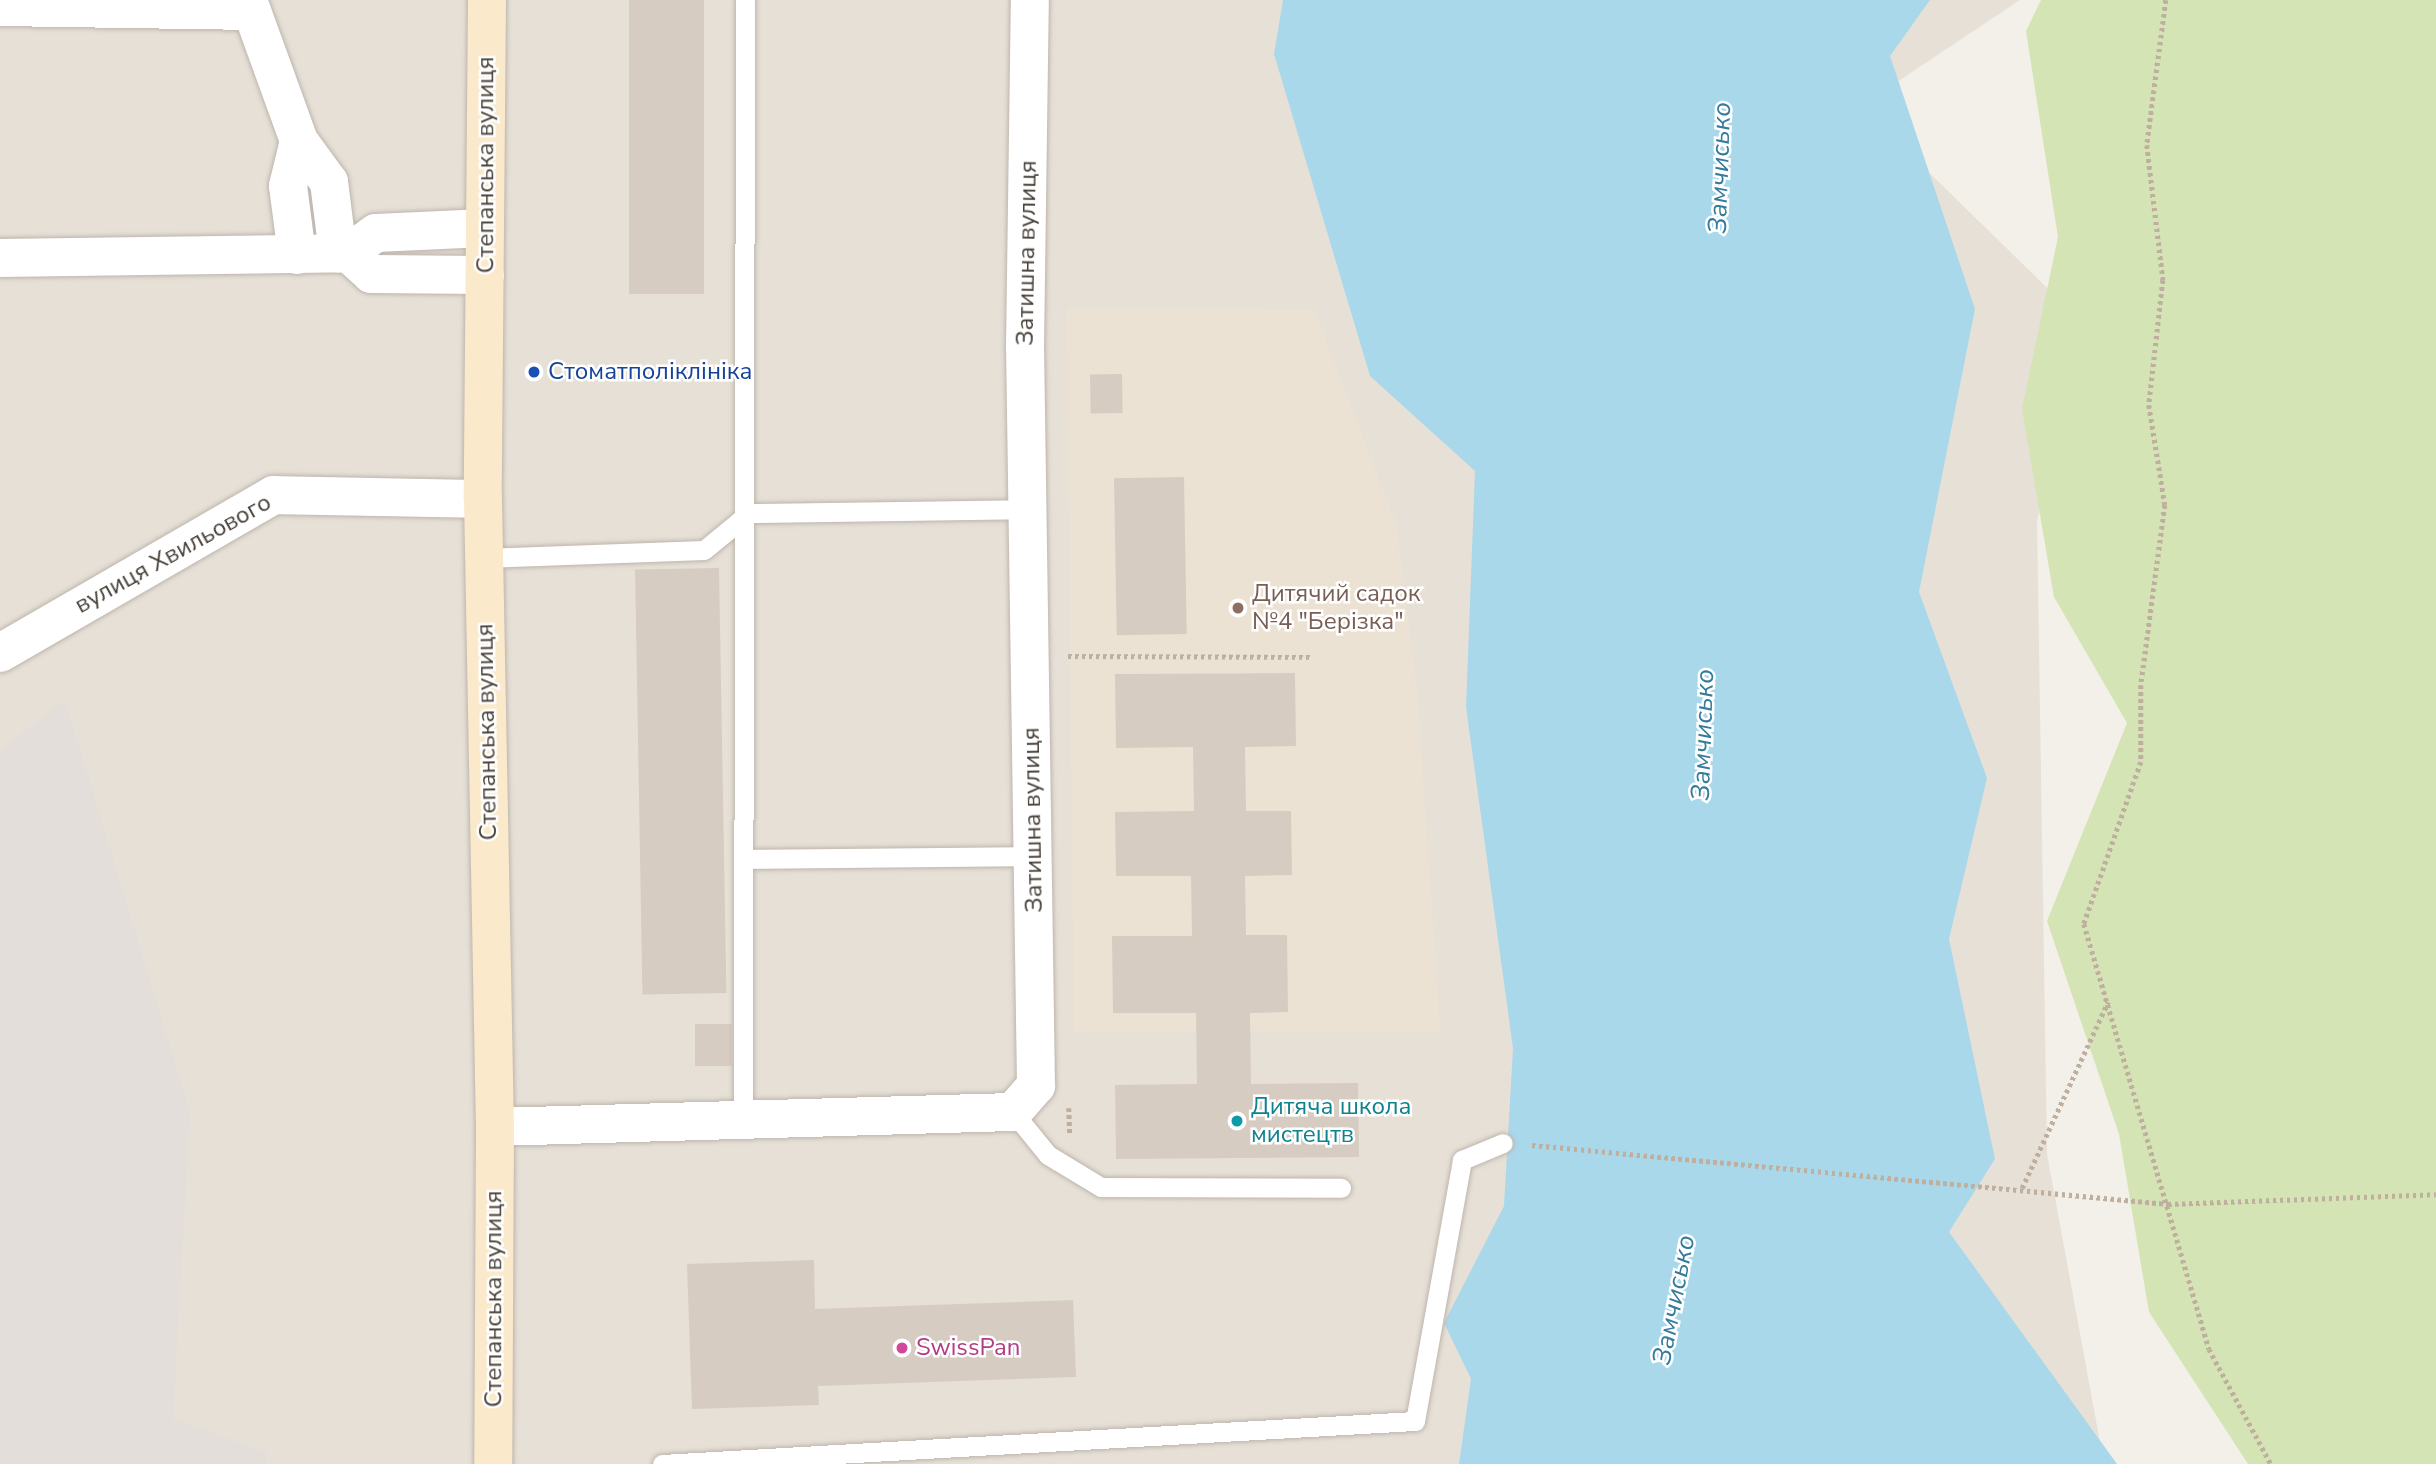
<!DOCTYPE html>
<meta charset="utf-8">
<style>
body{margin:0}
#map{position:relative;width:2436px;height:1464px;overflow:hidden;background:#f3efe9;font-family:"Nunito Sans",sans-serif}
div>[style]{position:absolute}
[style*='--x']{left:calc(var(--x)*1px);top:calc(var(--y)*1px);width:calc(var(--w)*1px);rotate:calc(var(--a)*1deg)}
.residential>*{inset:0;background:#e6e0d7}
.industrial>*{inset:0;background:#e3deda}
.education>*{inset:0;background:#ebe2d4}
.green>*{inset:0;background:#d4e4b5}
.water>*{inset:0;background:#aad8eb}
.building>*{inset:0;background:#d7ccc2;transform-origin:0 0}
.path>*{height:4.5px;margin-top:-2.25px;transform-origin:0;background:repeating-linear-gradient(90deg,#beaf9e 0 3.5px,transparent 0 7px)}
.roads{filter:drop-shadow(0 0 2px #beb5ac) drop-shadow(0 0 2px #beb5ac)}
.lane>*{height:19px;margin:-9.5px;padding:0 9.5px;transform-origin:9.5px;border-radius:9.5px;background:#fff}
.street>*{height:38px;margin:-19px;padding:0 19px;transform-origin:19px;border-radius:19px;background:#fff}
.secondary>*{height:38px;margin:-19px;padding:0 19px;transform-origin:19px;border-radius:19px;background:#fae9cb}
.dots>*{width:19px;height:19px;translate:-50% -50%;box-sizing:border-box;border:4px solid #fff;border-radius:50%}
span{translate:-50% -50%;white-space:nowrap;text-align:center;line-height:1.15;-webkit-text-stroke:5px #fff;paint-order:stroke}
.street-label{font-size:24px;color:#463f38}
.transit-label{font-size:24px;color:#164399}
.left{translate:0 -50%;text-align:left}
.education-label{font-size:24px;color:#785e54}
.culture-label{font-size:24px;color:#0d838f}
.hotel-label{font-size:24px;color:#b23c85}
.water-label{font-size:26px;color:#357b9b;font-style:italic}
</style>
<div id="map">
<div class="residential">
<i style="clip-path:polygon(0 0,2020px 0,1861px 106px,2082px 322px,2037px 521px,2047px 1154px,2104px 1464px,0 1464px)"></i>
</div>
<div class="industrial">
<i style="clip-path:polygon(65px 700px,190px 1112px,173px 1419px,266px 1452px,267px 1464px,0 1464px,0 750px)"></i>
</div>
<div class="education">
<i style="clip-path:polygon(1067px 309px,1314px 310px,1396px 524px,1417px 692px,1440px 1031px,1074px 1032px)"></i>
</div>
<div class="green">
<i style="clip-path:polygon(2041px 0,2436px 0,2436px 1464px,2248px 1464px,2149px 1312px,2119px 1134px,2047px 921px,2127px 723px,2054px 597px,2022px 409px,2058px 237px,2026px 31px)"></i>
</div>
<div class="water">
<i style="clip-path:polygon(1283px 0,1930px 0,1890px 56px,1975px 309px,1919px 592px,1987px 778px,1949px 939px,1995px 1159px,1949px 1232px,2117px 1464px,1459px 1464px,1471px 1379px,1444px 1323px,1504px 1206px,1513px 1048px,1466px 707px,1475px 471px,1370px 376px,1274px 54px)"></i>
</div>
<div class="building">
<i style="left:629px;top:0;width:75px;height:294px"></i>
<i style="left:1122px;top:374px;width:39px;height:32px;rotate:89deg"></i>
<i style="left:1184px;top:477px;width:157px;height:70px;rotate:89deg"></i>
<i style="left:719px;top:568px;width:425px;height:84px;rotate:89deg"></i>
<i style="clip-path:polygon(1295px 673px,1296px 746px,1245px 747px,1246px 811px,1291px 811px,1292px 875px,1245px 876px,1246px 935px,1287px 935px,1288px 1012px,1250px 1013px,1251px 1084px,1358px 1083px,1359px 1157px,1116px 1159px,1115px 1085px,1197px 1084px,1196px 1013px,1113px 1013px,1112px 936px,1192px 936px,1191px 876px,1116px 876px,1115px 812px,1194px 811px,1193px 747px,1116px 748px,1115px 674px)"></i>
<i style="left:695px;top:1024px;width:37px;height:42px"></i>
<i style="clip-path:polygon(814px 1260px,815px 1309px,1073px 1300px,1076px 1377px,818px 1386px,819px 1405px,692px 1409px,687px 1264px)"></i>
</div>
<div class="path">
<i style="--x:2166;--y:0;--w:146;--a:97.5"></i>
<i style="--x:2147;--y:145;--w:136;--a:83.2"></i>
<i style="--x:2163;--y:280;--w:126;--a:96.4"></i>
<i style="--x:2149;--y:405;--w:101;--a:80.9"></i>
<i style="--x:2165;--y:505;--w:182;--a:97.6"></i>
<i style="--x:2141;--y:685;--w:77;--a:90"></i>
<i style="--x:2141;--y:762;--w:172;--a:109.4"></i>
<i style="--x:2084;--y:924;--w:443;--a:73.6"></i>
<i style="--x:2209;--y:1349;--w:131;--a:61.7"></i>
<i style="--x:1068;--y:656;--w:245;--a:0.2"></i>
<i style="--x:1069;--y:1108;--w:26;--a:88"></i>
<i style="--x:1532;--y:1145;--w:639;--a:5.3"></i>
<i style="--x:2168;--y:1204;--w:268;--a:-2.1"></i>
<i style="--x:2022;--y:1188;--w:205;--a:-65.2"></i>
</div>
<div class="roads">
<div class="lane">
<i style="--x:483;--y:558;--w:221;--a:-2.1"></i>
<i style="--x:704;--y:550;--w:58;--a:-39.4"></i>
<i style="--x:749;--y:513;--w:283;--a:-0.8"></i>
<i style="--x:746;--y:859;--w:288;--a:-0.6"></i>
<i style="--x:1013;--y:1112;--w:55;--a:50.9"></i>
<i style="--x:1048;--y:1155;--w:62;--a:31.1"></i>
<i style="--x:1101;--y:1187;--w:240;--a:0.2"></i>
<i style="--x:743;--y:1117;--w:1117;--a:-89.9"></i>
<i style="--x:662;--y:1464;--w:754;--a:-3.27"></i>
<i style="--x:1415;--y:1421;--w:265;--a:-79.8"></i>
<i style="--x:1462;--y:1160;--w:44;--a:-22.5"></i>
</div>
<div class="street">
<i style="--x:248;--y:0;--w:150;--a:70.1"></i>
<i style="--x:299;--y:141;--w:51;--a:53.8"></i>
<i style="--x:329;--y:182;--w:72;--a:82.8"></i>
<i style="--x:0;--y:7;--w:251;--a:0.9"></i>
<i style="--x:348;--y:253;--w:31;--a:42"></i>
<i style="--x:371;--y:274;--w:114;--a:0.5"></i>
<i style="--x:297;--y:255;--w:70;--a:-97.4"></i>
<i style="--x:288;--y:186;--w:46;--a:-76.3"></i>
<i style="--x:0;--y:258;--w:348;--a:-0.8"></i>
<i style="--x:348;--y:253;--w:34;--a:-36"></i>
<i style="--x:376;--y:233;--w:109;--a:-2.6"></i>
<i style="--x:0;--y:653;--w:316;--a:-30"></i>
<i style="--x:274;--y:495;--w:209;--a:1.1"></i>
<i style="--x:495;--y:1127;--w:518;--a:-1.66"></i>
<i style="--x:1013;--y:1112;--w:35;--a:-49"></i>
<i style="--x:1036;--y:1086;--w:739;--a:-90.85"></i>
<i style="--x:1025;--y:347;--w:347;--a:-89.2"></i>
</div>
<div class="secondary">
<i style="--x:487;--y:0;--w:499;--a:90.5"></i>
<i style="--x:483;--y:499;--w:628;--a:88.91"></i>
<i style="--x:495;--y:1127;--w:337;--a:90.3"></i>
</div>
</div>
<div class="dots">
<i style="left:534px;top:372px;background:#1a4fb4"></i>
<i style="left:1238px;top:608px;background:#8d6e63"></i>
<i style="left:1237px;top:1121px;background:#0f9aa8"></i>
<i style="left:902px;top:1348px;background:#d1479c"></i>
</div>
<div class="street-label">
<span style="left:486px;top:165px;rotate:-90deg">Степанська вулиця</span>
<span style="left:1027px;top:253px;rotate:-89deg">Затишна вулиця</span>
<span style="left:173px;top:554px;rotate:-29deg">вулиця Хвильового</span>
<span style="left:487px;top:732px;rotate:-91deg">Степанська вулиця</span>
<span style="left:1033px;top:820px;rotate:-91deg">Затишна вулиця</span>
<span style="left:494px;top:1299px;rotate:-90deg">Степанська вулиця</span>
</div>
<div class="transit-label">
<span class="left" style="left:548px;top:372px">Стоматполіклініка</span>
</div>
<div class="education-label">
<span class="left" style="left:1252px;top:608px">Дитячий садок<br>№4 "Берізка"</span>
</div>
<div class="culture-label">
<span class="left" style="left:1251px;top:1121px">Дитяча школа<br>мистецтв</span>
</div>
<div class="hotel-label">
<span class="left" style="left:916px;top:1348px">SwissPan</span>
</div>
<div class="water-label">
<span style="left:1720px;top:168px;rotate:-88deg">Замчисько</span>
<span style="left:1703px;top:735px;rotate:-88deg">Замчисько</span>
<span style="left:1674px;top:1300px;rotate:-79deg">Замчисько</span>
</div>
</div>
